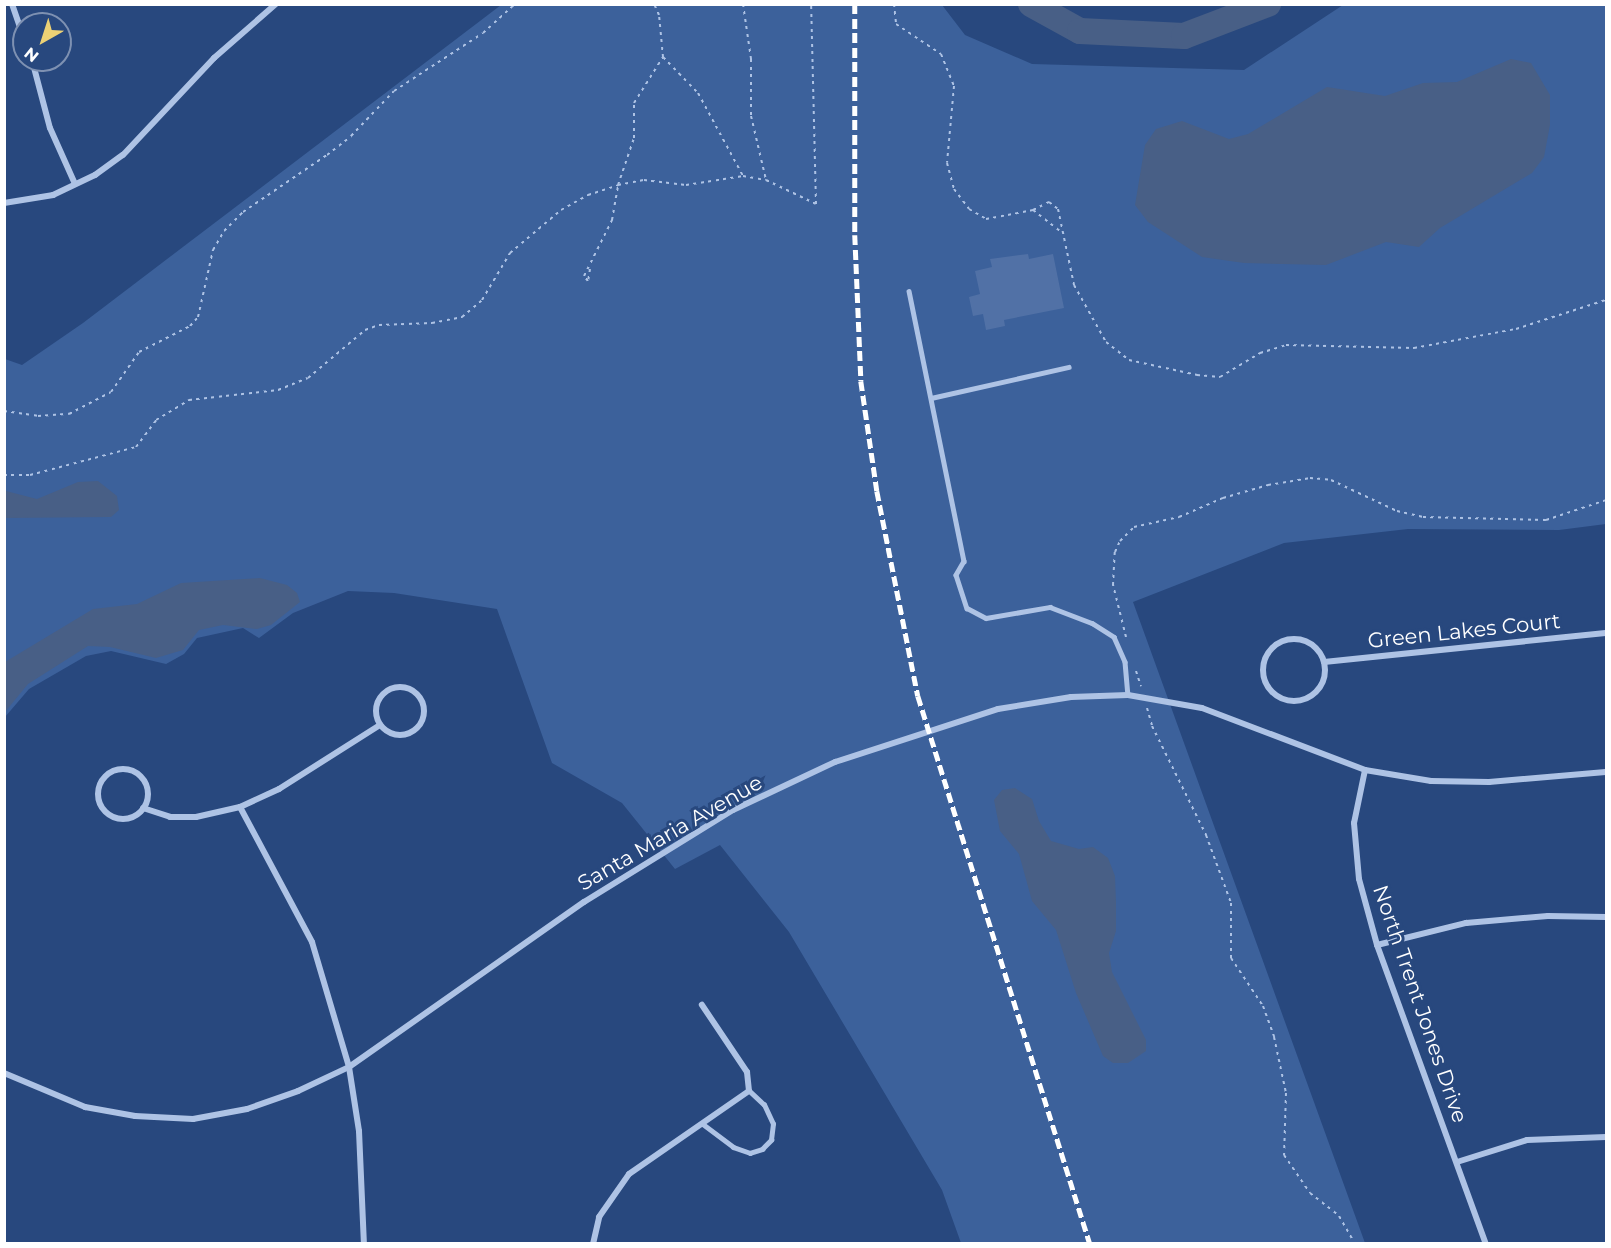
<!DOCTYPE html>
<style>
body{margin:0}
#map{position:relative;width:1611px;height:1248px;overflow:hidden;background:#28487e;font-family:Montserrat,sans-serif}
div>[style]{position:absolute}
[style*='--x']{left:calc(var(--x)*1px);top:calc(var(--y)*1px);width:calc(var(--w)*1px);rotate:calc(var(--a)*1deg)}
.green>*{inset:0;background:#3c619b}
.water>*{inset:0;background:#485f86}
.river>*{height:26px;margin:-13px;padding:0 13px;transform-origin:13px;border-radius:13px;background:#485f86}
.building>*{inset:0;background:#5171a6}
.path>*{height:2px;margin-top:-1px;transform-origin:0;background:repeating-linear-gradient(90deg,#aec3e5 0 3px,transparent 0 7.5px)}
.lane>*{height:4.5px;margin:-2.25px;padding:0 2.25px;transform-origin:2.25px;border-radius:2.25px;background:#aec3e5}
.street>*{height:6px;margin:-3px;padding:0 3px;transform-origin:3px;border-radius:3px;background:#aec3e5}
.street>.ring{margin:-3px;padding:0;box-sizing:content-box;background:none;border:6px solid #aec3e5;border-radius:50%}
.rail>*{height:4.5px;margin-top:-2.25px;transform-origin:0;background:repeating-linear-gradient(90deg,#fff 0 10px,transparent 0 14.5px)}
span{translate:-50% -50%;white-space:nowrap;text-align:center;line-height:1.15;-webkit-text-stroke:6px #28487e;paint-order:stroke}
.street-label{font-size:21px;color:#fff}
.frame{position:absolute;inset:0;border:6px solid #fff;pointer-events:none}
.north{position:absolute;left:12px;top:12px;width:60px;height:60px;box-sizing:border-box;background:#28487e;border:2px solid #7e91b2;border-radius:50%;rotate:219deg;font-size:16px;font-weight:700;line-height:24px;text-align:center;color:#fff}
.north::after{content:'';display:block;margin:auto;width:21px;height:27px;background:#ecd175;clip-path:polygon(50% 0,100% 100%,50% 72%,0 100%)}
</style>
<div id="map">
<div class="green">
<i style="clip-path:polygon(501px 5px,942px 5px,965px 35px,1032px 64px,1244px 70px,1343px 5px,1606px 5px,1606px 524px,1559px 530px,1408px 529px,1284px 543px,1133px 602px,1365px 1243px,961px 1243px,942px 1190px,789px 932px,720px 845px,675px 869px,622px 803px,552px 763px,497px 609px,394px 593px,348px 591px,293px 613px,259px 638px,243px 628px,197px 638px,184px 654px,166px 664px,111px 651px,86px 656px,29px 689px,5px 717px,5px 359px,22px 365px,83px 323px)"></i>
</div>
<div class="water">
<i style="clip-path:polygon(1511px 59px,1531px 63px,1550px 95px,1550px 125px,1544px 157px,1532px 173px,1440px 228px,1419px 247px,1386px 242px,1326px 265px,1244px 263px,1202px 257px,1148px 222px,1135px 205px,1145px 145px,1156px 129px,1182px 121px,1229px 139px,1248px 134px,1327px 87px,1385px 96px,1423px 83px,1457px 82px)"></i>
<i style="clip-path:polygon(98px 481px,117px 496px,119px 510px,111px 517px,5px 518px,6px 491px,37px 499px,78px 482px)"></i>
<i style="clip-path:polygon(260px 578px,287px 585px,297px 593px,300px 602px,271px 625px,257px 629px,223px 625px,199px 630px,183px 650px,156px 658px,110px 647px,88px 646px,28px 684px,5px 712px,5px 662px,93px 609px,137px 604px,181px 583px)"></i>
<i style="clip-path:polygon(1015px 788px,1032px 799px,1039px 821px,1051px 841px,1079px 849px,1093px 847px,1108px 858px,1115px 876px,1116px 902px,1116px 931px,1109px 953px,1112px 972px,1146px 1040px,1146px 1051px,1128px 1063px,1113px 1063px,1103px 1056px,1076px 993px,1056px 930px,1032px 901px,1019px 854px,1000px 831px,994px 800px,1002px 790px)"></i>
</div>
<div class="river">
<i style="--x:1031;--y:4;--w:56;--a:28.9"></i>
<i style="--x:1080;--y:31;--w:104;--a:2.8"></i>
<i style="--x:1184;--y:36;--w:90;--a:-20.9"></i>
</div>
<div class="building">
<i style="clip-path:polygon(1028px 254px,1029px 259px,1053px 254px,1064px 308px,1004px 320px,1005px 326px,986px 330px,983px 314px,973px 316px,969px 297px,980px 294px,975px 271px,992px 267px,990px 259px)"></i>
</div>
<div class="path">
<i style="--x:743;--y:4;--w:56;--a:81.7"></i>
<i style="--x:751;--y:59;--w:57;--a:90"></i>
<i style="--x:751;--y:116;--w:66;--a:76.8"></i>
<i style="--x:894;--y:4;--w:20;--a:84"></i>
<i style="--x:896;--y:24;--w:54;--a:33.7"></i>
<i style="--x:941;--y:54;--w:35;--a:68"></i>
<i style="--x:954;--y:86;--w:77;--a:95.2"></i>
<i style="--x:947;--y:163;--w:27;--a:75"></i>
<i style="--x:954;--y:189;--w:25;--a:53"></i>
<i style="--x:969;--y:209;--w:20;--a:30"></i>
<i style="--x:986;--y:219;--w:48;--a:-10.8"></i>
<i style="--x:1033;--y:210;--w:37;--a:38"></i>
<i style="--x:663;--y:57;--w:50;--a:45.8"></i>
<i style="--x:698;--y:93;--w:94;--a:61.5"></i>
<i style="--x:1033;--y:210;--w:18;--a:-27"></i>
<i style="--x:1049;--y:202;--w:11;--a:38"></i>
<i style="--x:1058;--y:209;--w:78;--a:78.1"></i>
<i style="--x:1074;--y:285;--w:65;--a:60.7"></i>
<i style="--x:1106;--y:342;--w:29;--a:38"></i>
<i style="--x:1129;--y:360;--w:70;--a:12.4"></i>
<i style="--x:1197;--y:375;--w:23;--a:5"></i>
<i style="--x:1220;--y:377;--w:47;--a:-31"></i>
<i style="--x:1260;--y:353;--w:27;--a:-17"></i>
<i style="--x:1286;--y:345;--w:128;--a:1.3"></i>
<i style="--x:1414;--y:348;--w:104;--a:-10.6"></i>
<i style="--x:1516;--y:329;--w:95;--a:-17.9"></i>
<i style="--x:590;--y:269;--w:12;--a:99"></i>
<i style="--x:588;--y:281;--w:6;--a:-129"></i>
<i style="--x:584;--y:276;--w:63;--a:-63.4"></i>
<i style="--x:612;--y:220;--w:36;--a:-80"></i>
<i style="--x:618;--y:185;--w:26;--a:-11"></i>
<i style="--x:644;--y:180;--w:42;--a:6.8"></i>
<i style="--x:686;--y:185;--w:58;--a:-9"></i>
<i style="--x:743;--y:176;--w:23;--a:10"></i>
<i style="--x:766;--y:180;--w:55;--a:25.6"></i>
<i style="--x:816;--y:204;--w:200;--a:-91.4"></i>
<i style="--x:4;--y:411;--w:34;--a:8"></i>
<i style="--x:38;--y:416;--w:31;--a:-4"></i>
<i style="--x:69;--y:414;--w:47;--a:-27.6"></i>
<i style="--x:111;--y:392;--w:49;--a:-55"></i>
<i style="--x:139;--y:352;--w:57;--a:-27"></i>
<i style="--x:190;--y:326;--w:12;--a:-48"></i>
<i style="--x:198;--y:317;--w:69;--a:-77.4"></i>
<i style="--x:213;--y:250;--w:22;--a:-60"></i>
<i style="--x:224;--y:231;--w:27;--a:-45"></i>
<i style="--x:243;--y:212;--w:102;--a:-34.2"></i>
<i style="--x:327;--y:155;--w:31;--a:-38"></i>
<i style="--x:351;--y:136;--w:62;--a:-46.3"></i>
<i style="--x:394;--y:91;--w:106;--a:-33.1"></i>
<i style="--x:483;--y:33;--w:43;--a:-42.2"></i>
<i style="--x:4;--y:475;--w:26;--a:0"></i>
<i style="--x:30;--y:475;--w:110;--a:-14.8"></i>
<i style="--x:136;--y:447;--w:34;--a:-53"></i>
<i style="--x:156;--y:420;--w:39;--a:-31"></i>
<i style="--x:189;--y:400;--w:90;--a:-6.4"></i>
<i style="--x:278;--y:390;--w:32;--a:-22"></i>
<i style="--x:308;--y:378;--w:75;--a:-40.1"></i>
<i style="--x:365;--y:330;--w:15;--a:-20"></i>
<i style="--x:379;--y:325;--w:53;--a:-2.2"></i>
<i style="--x:432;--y:323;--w:31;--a:-11"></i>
<i style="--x:462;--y:317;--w:26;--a:-40"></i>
<i style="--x:482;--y:300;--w:55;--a:-59.2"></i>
<i style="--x:510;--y:253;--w:67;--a:-40.1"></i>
<i style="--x:561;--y:210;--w:31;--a:-29"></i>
<i style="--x:588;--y:195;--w:32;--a:-18"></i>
<i style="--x:618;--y:185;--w:50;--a:-71.2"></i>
<i style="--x:634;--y:138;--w:35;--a:-90"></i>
<i style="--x:634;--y:103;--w:54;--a:-57.8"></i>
<i style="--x:663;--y:57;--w:42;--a:-95.4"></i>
<i style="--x:659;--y:15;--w:12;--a:-114"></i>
<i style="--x:1126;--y:637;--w:54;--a:-104"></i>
<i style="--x:1113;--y:585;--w:33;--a:-87"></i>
<i style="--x:1115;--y:552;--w:12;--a:-66"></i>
<i style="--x:1120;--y:541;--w:20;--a:-45"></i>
<i style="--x:1134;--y:527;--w:46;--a:-12.5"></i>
<i style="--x:1179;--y:517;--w:48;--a:-23.4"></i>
<i style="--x:1223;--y:498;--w:47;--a:-16.1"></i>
<i style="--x:1268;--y:485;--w:43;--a:-9.5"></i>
<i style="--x:1310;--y:478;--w:21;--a:5"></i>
<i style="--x:1331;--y:480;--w:73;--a:25.2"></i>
<i style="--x:1397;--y:511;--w:27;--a:13"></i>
<i style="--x:1423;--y:517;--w:123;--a:1.4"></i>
<i style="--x:1546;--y:520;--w:63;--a:-18.4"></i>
<i style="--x:1136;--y:671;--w:16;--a:72"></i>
<i style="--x:1147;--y:708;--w:19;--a:74"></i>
<i style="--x:1152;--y:726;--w:122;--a:63.6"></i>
<i style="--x:1206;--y:835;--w:72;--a:69.8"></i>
<i style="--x:1231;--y:903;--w:55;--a:90"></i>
<i style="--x:1231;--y:958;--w:58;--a:56.3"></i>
<i style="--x:1263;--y:1006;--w:33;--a:70"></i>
<i style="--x:1274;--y:1037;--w:57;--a:77.9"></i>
<i style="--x:1286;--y:1093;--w:62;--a:91.8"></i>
<i style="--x:1284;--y:1155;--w:46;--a:55.6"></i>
<i style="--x:1310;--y:1193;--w:37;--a:38"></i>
<i style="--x:1339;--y:1216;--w:32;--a:60"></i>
</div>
<div class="lane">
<i style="--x:909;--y:291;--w:276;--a:78.5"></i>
<i style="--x:964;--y:561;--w:16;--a:120"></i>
<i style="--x:956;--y:575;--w:35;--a:72"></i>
<i style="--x:967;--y:608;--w:21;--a:28"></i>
<i style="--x:986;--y:618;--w:65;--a:-9.8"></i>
<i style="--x:1050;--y:607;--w:45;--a:20.9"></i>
<i style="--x:1092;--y:623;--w:26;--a:32"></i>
<i style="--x:1114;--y:637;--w:27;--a:66"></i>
<i style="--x:1125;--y:662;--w:33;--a:85"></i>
<i style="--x:931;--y:398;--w:141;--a:-12.7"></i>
<i style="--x:703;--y:1124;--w:38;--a:37"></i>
<i style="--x:733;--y:1147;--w:18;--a:19"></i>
<i style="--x:750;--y:1153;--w:13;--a:-18"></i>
<i style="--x:762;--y:1149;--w:13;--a:-45"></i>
<i style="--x:771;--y:1140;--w:16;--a:-83"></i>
<i style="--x:773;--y:1124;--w:21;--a:-115"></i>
<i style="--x:764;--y:1105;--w:21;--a:-137"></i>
</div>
<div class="street">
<i style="--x:12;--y:4;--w:36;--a:71"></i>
<i style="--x:32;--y:60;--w:70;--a:75.2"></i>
<i style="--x:50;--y:128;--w:61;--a:65.9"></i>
<i style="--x:4;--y:203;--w:50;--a:-9.3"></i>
<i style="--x:53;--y:195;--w:47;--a:-25.5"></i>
<i style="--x:95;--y:175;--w:34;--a:-36"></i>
<i style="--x:123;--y:155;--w:133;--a:-46.8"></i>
<i style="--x:214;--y:58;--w:82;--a:-41.1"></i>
<i class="ring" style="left:1263px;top:639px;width:56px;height:56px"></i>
<i style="--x:1324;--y:662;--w:283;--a:-5.9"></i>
<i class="ring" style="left:376px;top:687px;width:42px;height:42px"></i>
<i class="ring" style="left:98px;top:769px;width:44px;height:44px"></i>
<i style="--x:1365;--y:770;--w:54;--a:101.7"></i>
<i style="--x:1354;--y:823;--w:56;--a:84.9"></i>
<i style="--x:1359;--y:879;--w:68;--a:74.7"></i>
<i style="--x:1377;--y:945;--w:318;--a:70"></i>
<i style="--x:240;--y:807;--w:153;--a:61.9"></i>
<i style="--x:312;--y:942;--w:130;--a:73.5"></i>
<i style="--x:349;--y:1067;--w:65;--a:81.1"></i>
<i style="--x:359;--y:1131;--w:113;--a:87.5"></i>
<i style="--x:143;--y:808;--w:28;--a:18"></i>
<i style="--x:170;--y:817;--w:26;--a:0"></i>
<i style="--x:196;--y:817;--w:45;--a:-12.8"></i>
<i style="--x:240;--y:807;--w:43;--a:-24.8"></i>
<i style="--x:279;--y:789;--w:120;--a:-32.4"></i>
<i style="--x:1377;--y:945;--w:92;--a:-13.9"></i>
<i style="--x:1466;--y:923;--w:82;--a:-4.9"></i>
<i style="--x:1548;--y:916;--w:58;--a:1"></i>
<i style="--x:4;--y:1073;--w:88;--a:22.8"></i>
<i style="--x:85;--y:1107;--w:51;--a:10.2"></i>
<i style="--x:135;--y:1116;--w:58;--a:3"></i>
<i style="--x:193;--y:1119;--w:55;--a:-10.5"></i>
<i style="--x:247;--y:1109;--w:54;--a:-19.4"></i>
<i style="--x:298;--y:1091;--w:56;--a:-25.2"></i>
<i style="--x:349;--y:1067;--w:287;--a:-35.1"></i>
<i style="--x:584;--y:902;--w:175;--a:-31.7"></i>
<i style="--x:733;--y:810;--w:113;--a:-25.2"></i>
<i style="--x:835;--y:762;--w:171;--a:-18"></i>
<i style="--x:998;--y:709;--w:74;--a:-9.3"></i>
<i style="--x:1071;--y:697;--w:57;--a:-2"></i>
<i style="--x:1128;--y:695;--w:75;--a:10"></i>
<i style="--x:1202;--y:708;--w:174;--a:20.8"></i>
<i style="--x:1365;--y:770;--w:67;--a:9.5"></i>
<i style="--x:1431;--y:781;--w:58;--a:1"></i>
<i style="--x:1489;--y:782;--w:117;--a:-4.9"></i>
<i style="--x:1457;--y:1162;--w:73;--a:-17.4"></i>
<i style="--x:1527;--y:1140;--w:79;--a:-2.2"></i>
<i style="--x:593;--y:1244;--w:28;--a:-77"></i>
<i style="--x:599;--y:1217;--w:52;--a:-55.1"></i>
<i style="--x:629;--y:1174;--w:146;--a:-34.7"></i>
<i style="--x:749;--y:1091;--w:19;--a:-96"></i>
<i style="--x:747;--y:1072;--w:81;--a:-123.9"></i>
</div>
<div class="rail">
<i style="--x:855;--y:4;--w:231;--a:90"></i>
<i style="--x:855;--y:235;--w:146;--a:87.6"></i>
<i style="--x:861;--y:381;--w:111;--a:81.7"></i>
<i style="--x:877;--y:491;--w:209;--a:78.7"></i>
<i style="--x:918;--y:696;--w:574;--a:72.57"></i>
</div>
<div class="street-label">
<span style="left:1464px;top:631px;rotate:-6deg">Green Lakes Court</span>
<span style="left:670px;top:833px;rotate:-30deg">Santa Maria Avenue</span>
<span style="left:1420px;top:1004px;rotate:71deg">North Trent Jones Drive</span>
</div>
<div class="frame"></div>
<div class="north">N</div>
</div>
